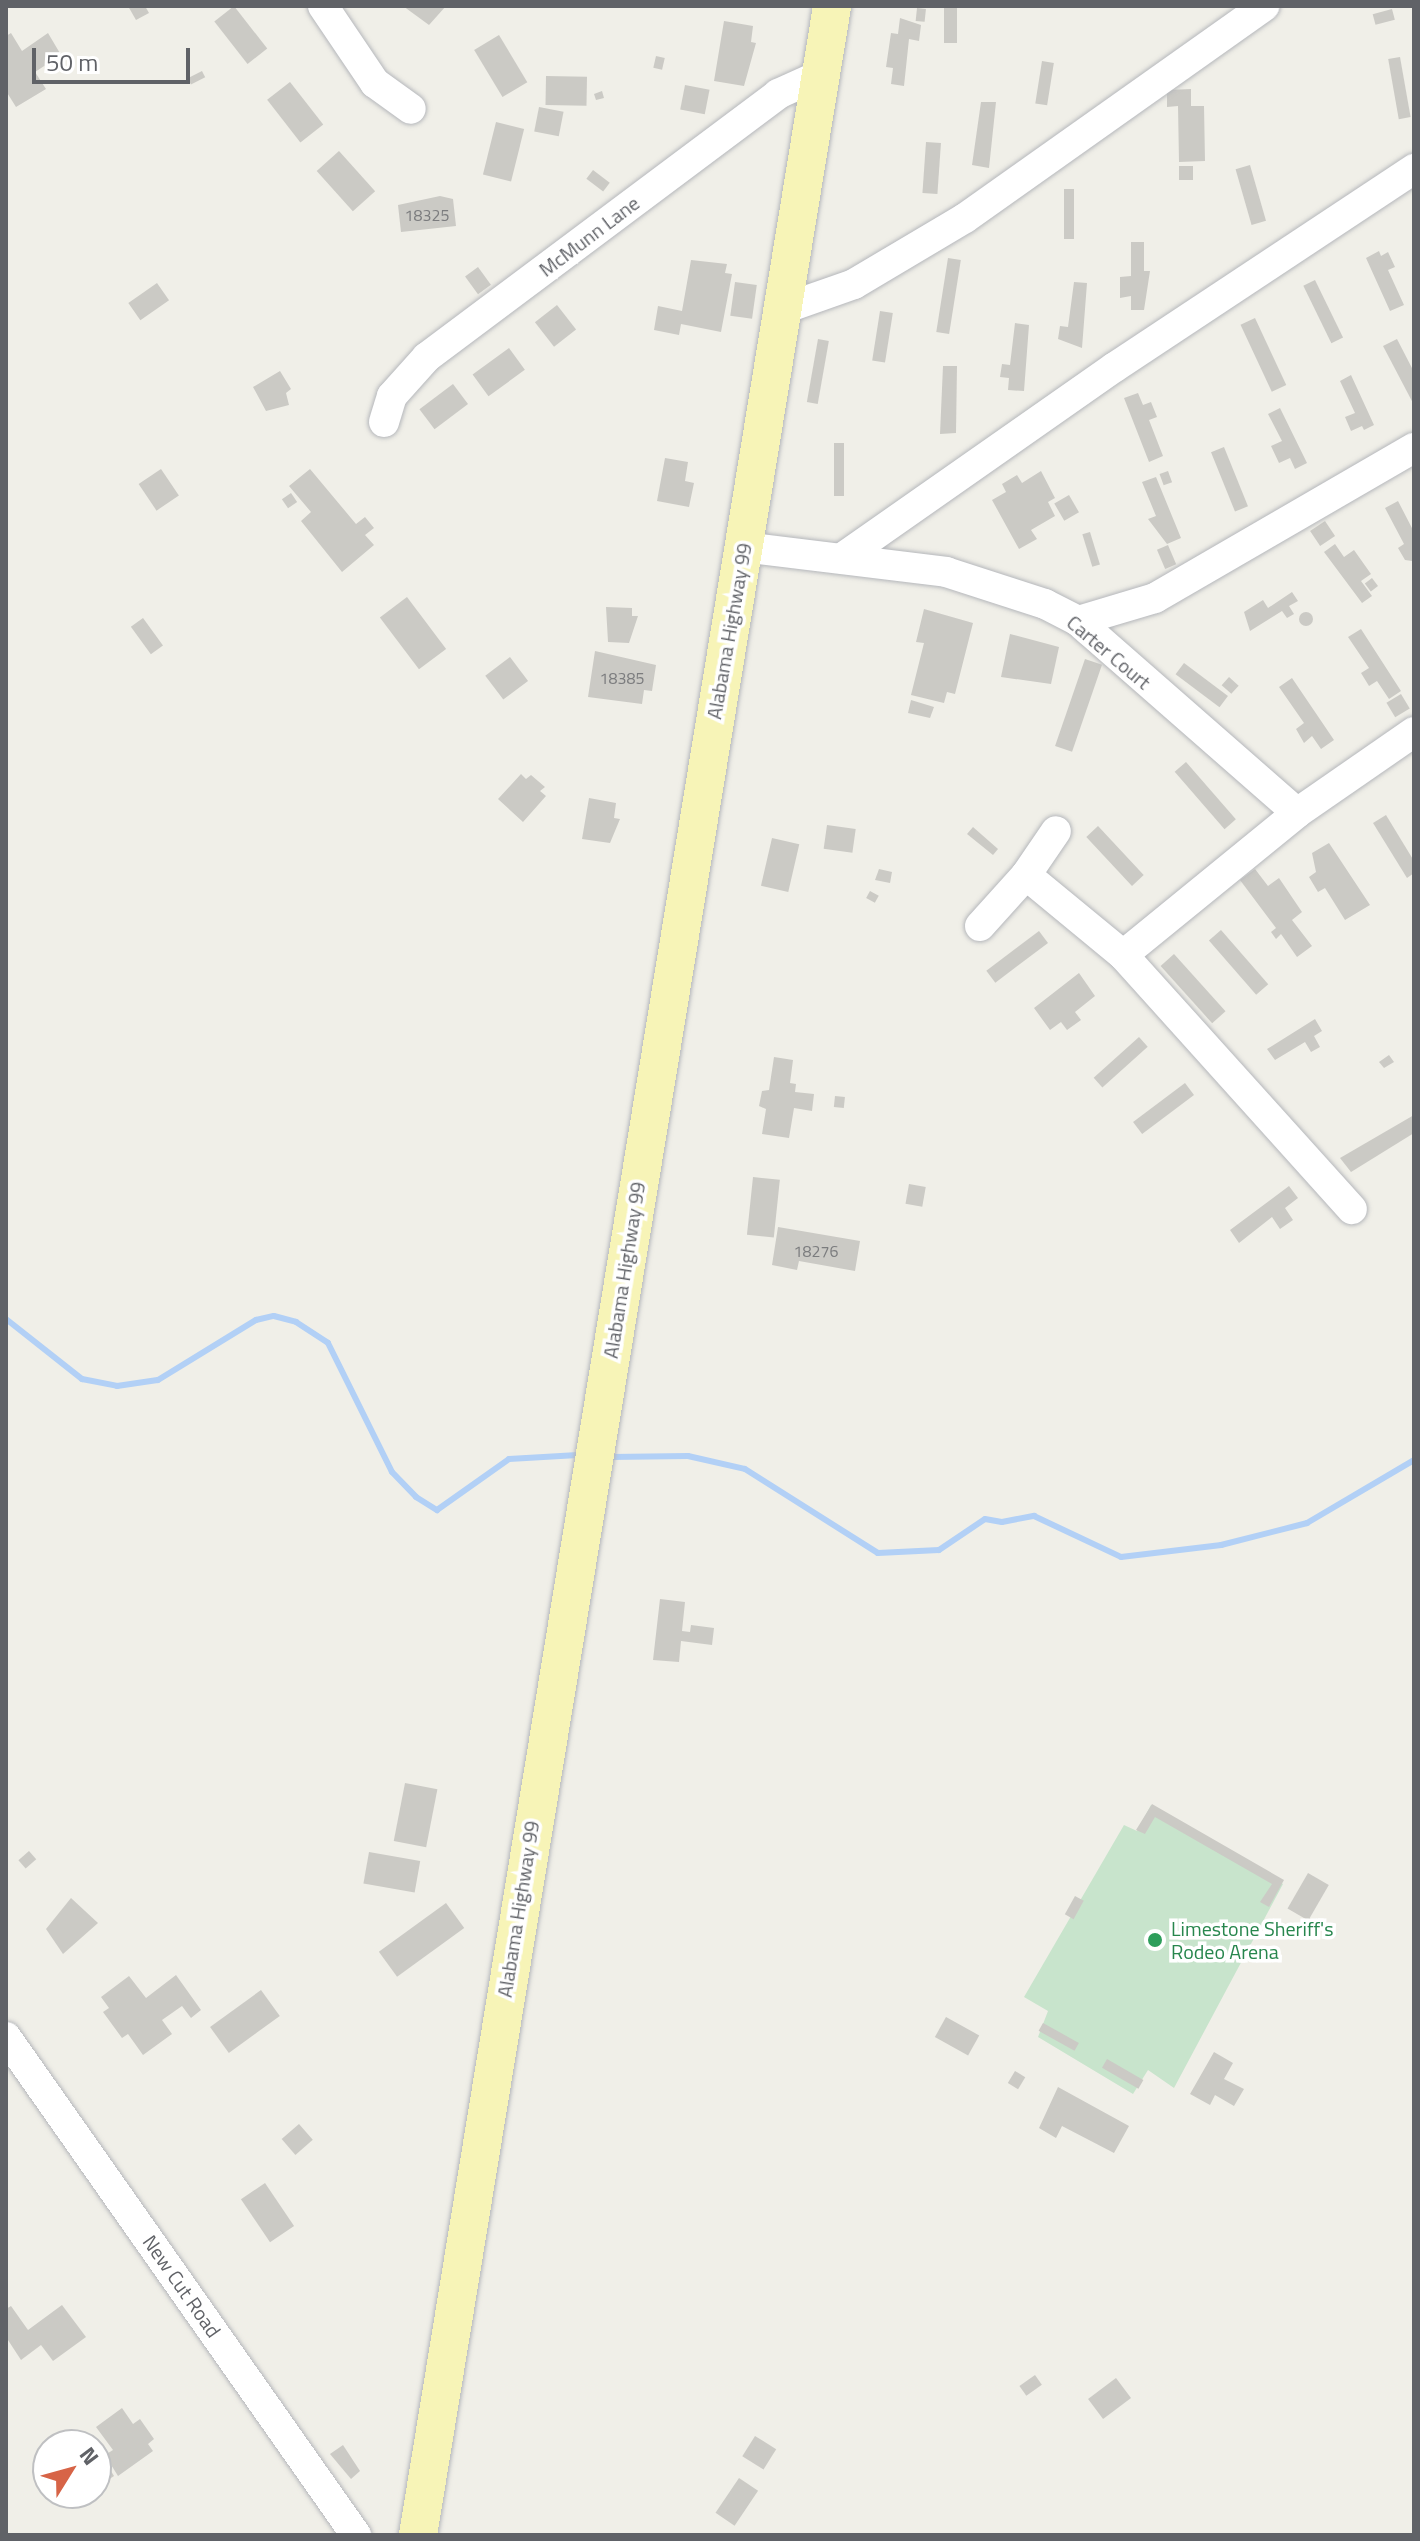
<!DOCTYPE html>
<style>
body{margin:0}
#map{position:relative;width:1420px;height:2541px;overflow:hidden;background:#f0efe8;font-family:"Titillium Web",sans-serif}
div>[style]{position:absolute}
[style*='--x']{left:calc(var(--x)*1px);top:calc(var(--y)*1px);width:calc(var(--w)*1px);rotate:calc(var(--a)*1deg)}
.green>*{inset:0;background:#c8e4cc}
.stream>*{height:6px;margin:-3px;padding:0 3px;transform-origin:3px;border-radius:3px;background:#b2d0f6}
.building>*{inset:0;background:#cbcac5;transform-origin:0 0}
.round{border-radius:50%}
.roads{filter:drop-shadow(0 0 2px #b5b7bb) drop-shadow(0 0 2px #b5b7bb)}
.minor>*{height:30px;margin:-15px;padding:0 15px;transform-origin:15px;border-radius:15px;background:#fff}
.major>*{height:38px;margin:-19px;padding:0 19px;transform-origin:19px;border-radius:19px;background:#f7f4b7}
.dots>*{width:22px;height:22px;translate:-50% -50%;box-sizing:border-box;border:4px solid #fff;border-radius:50%}
span{translate:-50% -50%;white-space:nowrap;text-align:center;line-height:1.15;-webkit-text-stroke:7px #fff;paint-order:stroke}
.number-label{font-size:16px;color:#7b7c7e}
.number-label span{-webkit-text-stroke-width:0}
.street-label{font-size:20px;color:#606267}
.leisure-label{font-size:20px;color:#27864d}
.left{translate:0 -50%;text-align:left}
.frame{position:absolute;inset:0;border:8px solid #606267;pointer-events:none}
.north{position:absolute;left:32px;top:2429px;width:80px;height:80px;box-sizing:border-box;background:#fff;border:2px solid #bfc0c2;border-radius:50%;rotate:53deg;font-size:22px;font-weight:700;line-height:32px;text-align:center;color:#606267}
.north::after{content:'';display:block;margin:auto;width:28px;height:36px;background:#d76447;clip-path:polygon(50% 0,100% 100%,50% 72%,0 100%)}
.scale{position:absolute;left:32px;top:48px;width:158px;height:36px;box-sizing:border-box;border:4px solid #606267;border-top:0;padding-left:10px;font-size:24px;line-height:28px;white-space:nowrap;color:#606267;-webkit-text-stroke:6px #fff;paint-order:stroke}
</style>
<div id="map">
<div class="green">
<i style="clip-path:polygon(1151px 1805px,1283px 1884px,1174px 2088px,1148px 2070px,1133px 2094px,1038px 2037px,1048px 2011px,1024px 1997px,1124px 1825px,1137px 1831px)"></i>
</div>
<div class="stream">
<i style="--x:6;--y:1319;--w:97;--a:38.3"></i>
<i style="--x:82;--y:1379;--w:36;--a:11"></i>
<i style="--x:117;--y:1386;--w:41;--a:-8.3"></i>
<i style="--x:158;--y:1380;--w:115;--a:-31.5"></i>
<i style="--x:256;--y:1320;--w:18;--a:-13"></i>
<i style="--x:274;--y:1316;--w:23;--a:15"></i>
<i style="--x:296;--y:1322;--w:38;--a:33"></i>
<i style="--x:328;--y:1343;--w:144;--a:63.6"></i>
<i style="--x:392;--y:1472;--w:35;--a:46"></i>
<i style="--x:416;--y:1497;--w:25;--a:32"></i>
<i style="--x:437;--y:1510;--w:88;--a:-35.3"></i>
<i style="--x:509;--y:1459;--w:69;--a:-3.3"></i>
<i style="--x:611;--y:1457;--w:77;--a:-0.7"></i>
<i style="--x:688;--y:1456;--w:58;--a:12.8"></i>
<i style="--x:745;--y:1469;--w:157;--a:32.3"></i>
<i style="--x:878;--y:1553;--w:61;--a:-2.8"></i>
<i style="--x:939;--y:1550;--w:55;--a:-34"></i>
<i style="--x:985;--y:1519;--w:17;--a:10"></i>
<i style="--x:1002;--y:1522;--w:33;--a:-11"></i>
<i style="--x:1034;--y:1516;--w:96;--a:25.2"></i>
<i style="--x:1121;--y:1557;--w:101;--a:-6.8"></i>
<i style="--x:1221;--y:1545;--w:89;--a:-14.3"></i>
<i style="--x:1307;--y:1523;--w:124;--a:-30.5"></i>
</div>
<div class="building">
<i style="clip-path:polygon(128px 6px,145px 6px,149px 13px,136px 20px)"></i>
<i style="left:234px;top:6px;width:54px;height:25px;rotate:52deg"></i>
<i style="clip-path:polygon(403px 6px,446px 6px,429px 25px)"></i>
<i style="left:944px;top:6px;width:13px;height:37px"></i>
<i style="left:917px;top:8px;width:9px;height:13px;rotate:6deg"></i>
<i style="left:1392px;top:9px;width:11px;height:20px;rotate:75deg"></i>
<i style="clip-path:polygon(900px 18px,921px 25px,919px 41px,909px 39px,904px 86px,891px 84px,893px 68px,886px 67px,891px 33px,898px 34px)"></i>
<i style="clip-path:polygon(724px 21px,753px 26px,751px 42px,756px 43px,744px 86px,714px 81px)"></i>
<i style="clip-path:polygon(11px 33px,22px 51px,48px 33px,61px 55px,35px 72px,46px 89px,16px 107px,6px 91px,6px 36px)"></i>
<i style="left:499px;top:35px;width:55px;height:29px;rotate:59deg"></i>
<i style="left:656px;top:56px;width:9px;height:12px;rotate:13deg"></i>
<i style="left:1400px;top:57px;width:61px;height:12px;rotate:80deg"></i>
<i style="left:1042px;top:61px;width:12px;height:43px;rotate:9deg"></i>
<i style="left:202px;top:71px;width:7px;height:16px;rotate:63deg"></i>
<i style="left:546px;top:76px;width:41px;height:29px;rotate:1deg"></i>
<i style="left:290px;top:82px;width:54px;height:29px;rotate:52deg"></i>
<i style="left:685px;top:85px;width:25px;height:25px;rotate:11deg"></i>
<i style="clip-path:polygon(1191px 89px,1191px 106px,1204px 106px,1205px 161px,1179px 162px,1178px 106px,1167px 107px,1167px 90px)"></i>
<i style="clip-path:polygon(602px 91px,604px 98px,596px 100px,594px 94px)"></i>
<i style="clip-path:polygon(981px 102px,996px 102px,989px 168px,972px 165px)"></i>
<i style="left:539px;top:107px;width:25px;height:25px;rotate:11deg"></i>
<i style="left:496px;top:122px;width:29px;height:54px;rotate:14deg"></i>
<i style="left:926px;top:142px;width:15px;height:51px;rotate:4deg"></i>
<i style="left:339px;top:151px;width:54px;height:30px;rotate:48deg"></i>
<i style="left:1250px;top:165px;width:58px;height:15px;rotate:74deg"></i>
<i style="left:1193px;top:166px;width:14px;height:14px;rotate:90deg"></i>
<i style="left:593px;top:170px;width:21px;height:11px;rotate:37deg"></i>
<i style="left:1064px;top:189px;width:10px;height:50px"></i>
<i style="clip-path:polygon(440px 196px,453px 199px,456px 226px,401px 232px,398px 205px)"></i>
<i style="clip-path:polygon(1131px 242px,1144px 242px,1144px 271px,1150px 271px,1144px 310px,1131px 310px,1131px 296px,1120px 298px,1120px 277px,1131px 276px)"></i>
<i style="clip-path:polygon(1379px 251px,1381px 256px,1388px 252px,1395px 267px,1388px 270px,1404px 305px,1390px 311px,1366px 258px)"></i>
<i style="left:948px;top:258px;width:13px;height:75px;rotate:9deg"></i>
<i style="clip-path:polygon(691px 260px,727px 264px,725px 273px,732px 274px,721px 332px,681px 324px,679px 335px,654px 330px,658px 306px,682px 311px)"></i>
<i style="left:478px;top:267px;width:22px;height:16px;rotate:54deg"></i>
<i style="left:1315px;top:280px;width:64px;height:13px;rotate:64deg"></i>
<i style="left:735px;top:282px;width:22px;height:34px;rotate:8deg"></i>
<i style="clip-path:polygon(1074px 282px,1087px 283px,1082px 348px,1058px 339px,1060px 326px,1068px 327px)"></i>
<i style="left:157px;top:283px;width:21px;height:35px;rotate:55deg"></i>
<i style="left:557px;top:305px;width:31px;height:28px;rotate:52deg"></i>
<i style="left:880px;top:311px;width:13px;height:50px;rotate:9deg"></i>
<i style="left:1255px;top:318px;width:74px;height:16px;rotate:65deg"></i>
<i style="clip-path:polygon(1015px 323px,1029px 325px,1024px 391px,1008px 390px,1009px 378px,1000px 377px,1002px 364px,1010px 365px)"></i>
<i style="left:818px;top:339px;width:11px;height:64px;rotate:10deg"></i>
<i style="clip-path:polygon(1397px 339px,1414px 372px,1414px 405px,1383px 346px)"></i>
<i style="left:509px;top:348px;width:27px;height:45px;rotate:54deg"></i>
<i style="clip-path:polygon(943px 366px,957px 366px,956px 433px,940px 434px)"></i>
<i style="clip-path:polygon(280px 371px,291px 389px,286px 393px,289px 405px,266px 411px,253px 387px)"></i>
<i style="clip-path:polygon(1351px 375px,1374px 425px,1364px 430px,1362px 426px,1351px 431px,1345px 417px,1355px 413px,1340px 381px)"></i>
<i style="left:453px;top:384px;width:25px;height:42px;rotate:53deg"></i>
<i style="clip-path:polygon(1138px 393px,1143px 405px,1151px 402px,1157px 417px,1149px 420px,1163px 456px,1149px 462px,1124px 398px)"></i>
<i style="clip-path:polygon(1280px 408px,1307px 463px,1295px 469px,1290px 458px,1279px 463px,1271px 446px,1282px 441px,1268px 414px)"></i>
<i style="left:834px;top:443px;width:10px;height:53px"></i>
<i style="left:1224px;top:447px;width:64px;height:14px;rotate:68deg"></i>
<i style="clip-path:polygon(665px 458px,688px 462px,685px 481px,694px 483px,689px 507px,657px 501px)"></i>
<i style="left:161px;top:469px;width:32px;height:27px;rotate:56deg"></i>
<i style="clip-path:polygon(310px 469px,356px 524px,365px 517px,374px 528px,365px 535px,374px 545px,342px 572px,301px 521px,311px 512px,289px 486px)"></i>
<i style="clip-path:polygon(1041px 471px,1055px 498px,1048px 502px,1055px 516px,1031px 530px,1037px 539px,1019px 549px,992px 500px,1006px 492px,1002px 484px,1017px 475px,1022px 483px)"></i>
<i style="left:1168px;top:471px;width:12px;height:9px;rotate:70deg"></i>
<i style="clip-path:polygon(1156px 477px,1181px 538px,1167px 544px,1148px 519px,1156px 516px,1142px 482px)"></i>
<i style="left:291px;top:493px;width:11px;height:11px;rotate:56deg"></i>
<i style="left:1069px;top:495px;width:20px;height:17px;rotate:60deg"></i>
<i style="clip-path:polygon(1398px 501px,1414px 532px,1412px 561px,1405px 560px,1398px 548px,1404px 544px,1385px 508px)"></i>
<i style="left:1325px;top:521px;width:18px;height:18px;rotate:56deg"></i>
<i style="left:1090px;top:532px;width:34px;height:8px;rotate:73deg"></i>
<i style="clip-path:polygon(1335px 544px,1344px 557px,1354px 550px,1371px 574px,1361px 581px,1372px 596px,1362px 603px,1324px 552px)"></i>
<i style="left:1168px;top:545px;width:21px;height:12px;rotate:67deg"></i>
<i style="left:1372px;top:578px;width:10px;height:9px;rotate:53deg"></i>
<i style="clip-path:polygon(1292px 592px,1298px 601px,1289px 606px,1294px 614px,1287px 618px,1282px 611px,1250px 631px,1244px 612px,1263px 600px,1268px 608px)"></i>
<i style="left:407px;top:597px;width:65px;height:34px;rotate:53deg"></i>
<i style="clip-path:polygon(606px 607px,632px 608px,632px 616px,638px 616px,629px 643px,608px 642px)"></i>
<i style="clip-path:polygon(924px 609px,973px 623px,955px 694px,947px 692px,944px 703px,911px 695px,924px 643px,916px 642px)"></i>
<i class="round" style="left:1299px;top:612px;width:14px;height:14px"></i>
<i style="left:143px;top:618px;width:34px;height:15px;rotate:54deg"></i>
<i style="clip-path:polygon(1361px 629px,1401px 691px,1389px 699px,1377px 681px,1369px 686px,1361px 673px,1369px 668px,1348px 637px)"></i>
<i style="clip-path:polygon(1010px 634px,1059px 647px,1051px 684px,1001px 677px)"></i>
<i style="clip-path:polygon(595px 651px,656px 665px,652px 691px,644px 690px,642px 704px,588px 697px)"></i>
<i style="left:510px;top:657px;width:30px;height:31px;rotate:53deg"></i>
<i style="left:1085px;top:659px;width:18px;height:92px;rotate:19deg"></i>
<i style="left:1184px;top:663px;width:55px;height:14px;rotate:37deg"></i>
<i style="left:1229px;top:677px;width:13px;height:11px;rotate:42deg"></i>
<i style="clip-path:polygon(1292px 678px,1334px 740px,1321px 749px,1312px 736px,1304px 743px,1296px 729px,1304px 723px,1279px 687px)"></i>
<i style="left:1401px;top:694px;width:17px;height:17px;rotate:59deg"></i>
<i style="clip-path:polygon(911px 700px,934px 707px,930px 718px,908px 713px)"></i>
<i style="left:1186px;top:762px;width:76px;height:15px;rotate:49deg"></i>
<i style="clip-path:polygon(521px 774px,526px 779px,531px 775px,545px 787px,540px 791px,546px 796px,523px 822px,498px 799px)"></i>
<i style="clip-path:polygon(589px 798px,616px 803px,614px 818px,620px 819px,610px 843px,582px 839px)"></i>
<i style="clip-path:polygon(1386px 815px,1414px 861px,1414px 873px,1407px 878px,1373px 823px)"></i>
<i style="left:827px;top:825px;width:29px;height:24px;rotate:8deg"></i>
<i style="left:1098px;top:826px;width:67px;height:16px;rotate:47deg"></i>
<i style="clip-path:polygon(973px 827px,998px 849px,993px 855px,967px 834px)"></i>
<i style="left:772px;top:838px;width:28px;height:49px;rotate:13deg"></i>
<i style="clip-path:polygon(1329px 843px,1370px 905px,1345px 920px,1325px 888px,1318px 892px,1309px 877px,1316px 872px,1312px 853px)"></i>
<i style="clip-path:polygon(879px 869px,892px 872px,890px 883px,875px 880px)"></i>
<i style="clip-path:polygon(1255px 869px,1268px 886px,1279px 878px,1302px 912px,1292px 920px,1312px 946px,1297px 957px,1281px 934px,1276px 939px,1271px 932px,1276px 928px,1240px 880px)"></i>
<i style="left:870px;top:891px;width:10px;height:8px;rotate:29deg"></i>
<i style="left:1221px;top:930px;width:72px;height:16px;rotate:49deg"></i>
<i style="left:1039px;top:931px;width:15px;height:66px;rotate:53deg"></i>
<i style="left:1174px;top:954px;width:77px;height:18px;rotate:48deg"></i>
<i style="clip-path:polygon(1079px 973px,1095px 996px,1075px 1012px,1081px 1020px,1067px 1030px,1061px 1022px,1050px 1030px,1034px 1008px)"></i>
<i style="clip-path:polygon(1315px 1019px,1322px 1031px,1314px 1036px,1320px 1047px,1311px 1052px,1305px 1042px,1275px 1060px,1267px 1049px)"></i>
<i style="left:1139px;top:1037px;width:13px;height:61px;rotate:48deg"></i>
<i style="clip-path:polygon(1389px 1055px,1394px 1062px,1384px 1068px,1379px 1062px)"></i>
<i style="clip-path:polygon(774px 1057px,793px 1060px,790px 1083px,796px 1084px,795px 1092px,814px 1094px,812px 1111px,794px 1108px,789px 1138px,762px 1134px,766px 1109px,759px 1106px,762px 1091px,769px 1090px)"></i>
<i style="left:1185px;top:1083px;width:15px;height:65px;rotate:53deg"></i>
<i style="left:835px;top:1096px;width:10px;height:11px;rotate:6deg"></i>
<i style="clip-path:polygon(1414px 1115px,1414px 1133px,1351px 1172px,1340px 1158px)"></i>
<i style="left:753px;top:1177px;width:27px;height:58px;rotate:6deg"></i>
<i style="left:909px;top:1184px;width:17px;height:20px;rotate:10deg"></i>
<i style="clip-path:polygon(1289px 1186px,1298px 1198px,1285px 1208px,1293px 1220px,1280px 1229px,1272px 1217px,1239px 1243px,1230px 1230px)"></i>
<i style="clip-path:polygon(778px 1227px,860px 1241px,855px 1271px,799px 1261px,797px 1270px,772px 1265px)"></i>
<i style="clip-path:polygon(660px 1599px,685px 1602px,682px 1631px,690px 1632px,691px 1625px,714px 1628px,712px 1645px,681px 1641px,679px 1662px,653px 1660px)"></i>
<i style="left:405px;top:1783px;width:33px;height:59px;rotate:11deg"></i>
<i style="clip-path:polygon(1152px 1804px,1284px 1880px,1269px 1907px,1260px 1902px,1272px 1884px,1155px 1817px,1145px 1834px,1136px 1830px)"></i>
<i style="left:29px;top:1851px;width:11px;height:14px;rotate:49deg"></i>
<i style="left:369px;top:1852px;width:52px;height:32px;rotate:10deg"></i>
<i style="left:1308px;top:1873px;width:24px;height:41px;rotate:30deg"></i>
<i style="left:1075px;top:1896px;width:10px;height:21px;rotate:29deg"></i>
<i style="clip-path:polygon(71px 1898px,98px 1923px,63px 1954px,46px 1929px)"></i>
<i style="left:446px;top:1903px;width:31px;height:83px;rotate:54deg"></i>
<i style="clip-path:polygon(176px 1975px,201px 2010px,191px 2018px,182px 2006px,162px 2020px,172px 2034px,143px 2055px,128px 2034px,122px 2038px,103px 2012px,109px 2008px,101px 1997px,129px 1976px,146px 1998px)"></i>
<i style="left:261px;top:1990px;width:32px;height:63px;rotate:54deg"></i>
<i style="left:946px;top:2017px;width:38px;height:23px;rotate:29deg"></i>
<i style="left:1043px;top:2023px;width:41px;height:9px;rotate:29deg"></i>
<i style="clip-path:polygon(1214px 2052px,1233px 2063px,1224px 2079px,1244px 2089px,1234px 2106px,1215px 2095px,1210px 2105px,1190px 2094px)"></i>
<i style="left:1107px;top:2059px;width:42px;height:10px;rotate:30deg"></i>
<i style="left:1015px;top:2071px;width:12px;height:14px;rotate:31deg"></i>
<i style="clip-path:polygon(1058px 2087px,1129px 2126px,1114px 2153px,1062px 2126px,1056px 2138px,1039px 2128px)"></i>
<i style="left:299px;top:2124px;width:21px;height:23px;rotate:49deg"></i>
<i style="left:265px;top:2183px;width:52px;height:29px;rotate:56deg"></i>
<i style="clip-path:polygon(62px 2305px,86px 2337px,53px 2361px,41px 2345px,21px 2360px,6px 2337px,6px 2309px,11px 2306px,28px 2330px)"></i>
<i style="left:1035px;top:2375px;width:12px;height:19px;rotate:55deg"></i>
<i style="left:1116px;top:2378px;width:25px;height:35px;rotate:53deg"></i>
<i style="clip-path:polygon(122px 2408px,133px 2424px,140px 2419px,154px 2439px,148px 2444px,153px 2451px,118px 2476px,105px 2455px,113px 2450px,96px 2427px)"></i>
<i style="left:755px;top:2436px;width:25px;height:24px;rotate:32deg"></i>
<i style="clip-path:polygon(343px 2445px,360px 2471px,351px 2479px,330px 2454px)"></i>
<i style="clip-path:polygon(103px 2458px,114px 2476px,105px 2482px,96px 2470px)"></i>
<i style="clip-path:polygon(48px 2462px,48px 2482px,44px 2485px,35px 2472px)"></i>
<i style="left:739px;top:2478px;width:23px;height:42px;rotate:34deg"></i>
</div>
<div class="roads">
<div class="minor">
<i style="--x:323;--y:6;--w:93;--a:56"></i>
<i style="--x:375;--y:83;--w:44;--a:35.8"></i>
<i style="--x:786;--y:308;--w:72;--a:-19.4"></i>
<i style="--x:854;--y:284;--w:129;--a:-30.7"></i>
<i style="--x:965;--y:218;--w:367;--a:-35.3"></i>
<i style="--x:384;--y:422;--w:27;--a:-73"></i>
<i style="--x:392;--y:396;--w:52;--a:-48.1"></i>
<i style="--x:427;--y:357;--w:439;--a:-36.8"></i>
<i style="--x:778;--y:94;--w:46;--a:-24.3"></i>
<i style="--x:743;--y:547;--w:205;--a:7"></i>
<i style="--x:946;--y:572;--w:104;--a:17.9"></i>
<i style="--x:1045;--y:604;--w:37;--a:27"></i>
<i style="--x:1078;--y:621;--w:291;--a:41.2"></i>
<i style="--x:842;--y:558;--w:333;--a:-35"></i>
<i style="--x:1115;--y:367;--w:359;--a:-33.5"></i>
<i style="--x:1078;--y:621;--w:80;--a:-16.6"></i>
<i style="--x:1155;--y:598;--w:299;--a:-30.1"></i>
<i style="--x:1026;--y:875;--w:126;--a:39.5"></i>
<i style="--x:1123;--y:955;--w:342;--a:48"></i>
<i style="--x:980;--y:926;--w:69;--a:-48"></i>
<i style="--x:1026;--y:875;--w:53;--a:-55.7"></i>
<i style="--x:1123;--y:955;--w:225;--a:-39.2"></i>
<i style="--x:1297;--y:813;--w:142;--a:-34.7"></i>
<i style="--x:6;--y:2037;--w:609;--a:54.9"></i>
</div>
<div class="major">
<i style="--x:418;--y:2535;--w:2563;--a:-80.7"></i>
</div>
</div>
<div class="dots">
<i style="left:1155px;top:1940px;background:#2e9e5b"></i>
</div>
<div class="number-label">
<span style="left:427px;top:215px">18325</span>
<span style="left:622px;top:678px">18385</span>
<span style="left:816px;top:1251px">18276</span>
</div>
<div class="street-label">
<span style="left:589px;top:236px;rotate:-37deg">McMunn Lane</span>
<span style="left:729px;top:631px;rotate:-80deg">Alabama Highway 99</span>
<span style="left:1109px;top:652px;rotate:40deg">Carter Court</span>
<span style="left:624px;top:1270px;rotate:-81deg">Alabama Highway 99</span>
<span style="left:518px;top:1909px;rotate:-81deg">Alabama Highway 99</span>
<span style="left:182px;top:2286px;rotate:55deg">New Cut Road</span>
</div>
<div class="leisure-label">
<span class="left" style="left:1171px;top:1940px">Limestone Sheriff's<br>Rodeo Arena</span>
</div>
<div class="frame"></div>
<div class="north">N</div>
<div class="scale">50 m</div>
</div>
